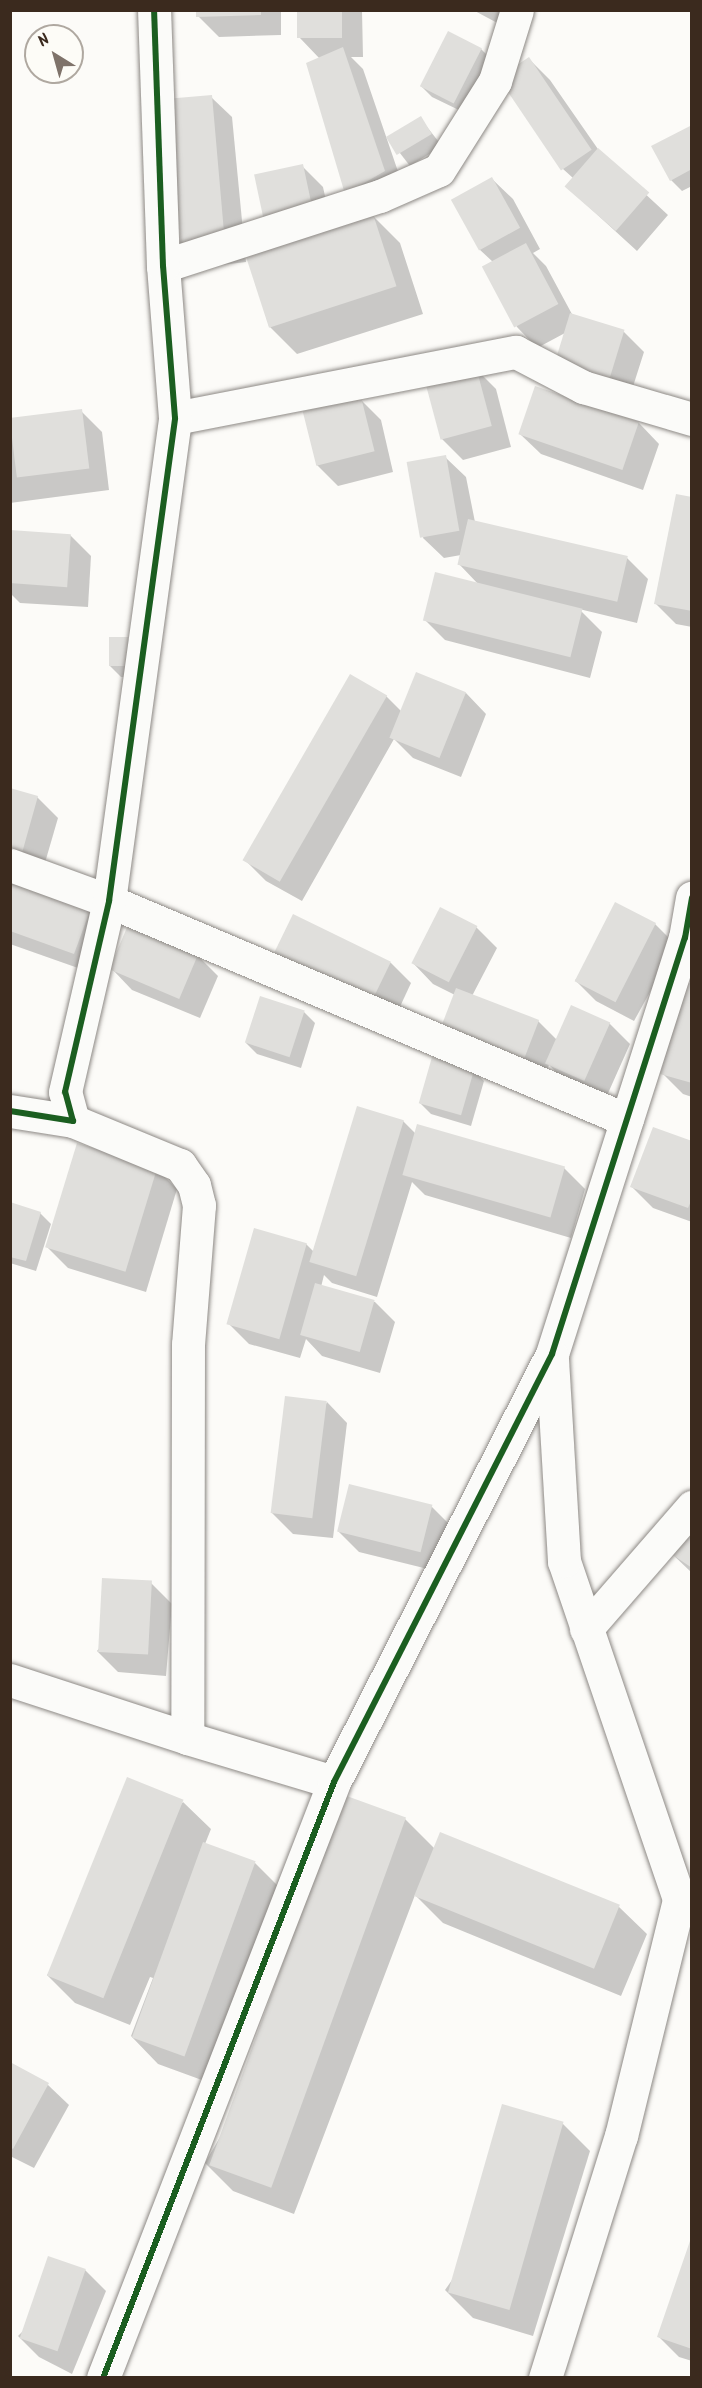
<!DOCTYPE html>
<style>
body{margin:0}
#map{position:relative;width:702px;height:2388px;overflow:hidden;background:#fcfbf8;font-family:Kalam,sans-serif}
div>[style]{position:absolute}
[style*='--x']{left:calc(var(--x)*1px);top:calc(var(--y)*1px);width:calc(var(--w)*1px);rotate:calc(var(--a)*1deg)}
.shadow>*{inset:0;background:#0003}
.building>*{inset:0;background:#e0dfdc;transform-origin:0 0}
.roads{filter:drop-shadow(0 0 2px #8d8985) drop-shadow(0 0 2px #8d8985)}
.minor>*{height:33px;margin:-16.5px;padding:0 16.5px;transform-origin:16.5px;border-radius:16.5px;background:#fbfbf9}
.cycleway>*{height:6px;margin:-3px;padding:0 3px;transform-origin:3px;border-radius:3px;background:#1b5e20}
span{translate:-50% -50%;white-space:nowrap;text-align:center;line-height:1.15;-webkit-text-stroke:5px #fdfcf7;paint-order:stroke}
.frame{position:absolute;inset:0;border:12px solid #3b2a1e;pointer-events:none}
.north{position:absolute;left:24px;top:24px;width:60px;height:60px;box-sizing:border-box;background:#fdfcf7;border:2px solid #afa8a0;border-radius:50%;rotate:323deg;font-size:16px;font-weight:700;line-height:24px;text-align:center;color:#3b2a1e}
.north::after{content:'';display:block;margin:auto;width:21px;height:27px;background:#7f736a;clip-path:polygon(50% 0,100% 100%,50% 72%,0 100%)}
</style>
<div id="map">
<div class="shadow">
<i style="clip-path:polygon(198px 10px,281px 10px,281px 35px,219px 37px,198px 16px)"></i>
<i style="clip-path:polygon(299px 10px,362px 10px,363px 57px,351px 57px,363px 69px,405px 192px,367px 214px,320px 59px,299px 37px)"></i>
<i style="clip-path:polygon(473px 10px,512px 10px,503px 26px)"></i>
<i style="clip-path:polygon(481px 49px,492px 60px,465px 113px,432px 97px,421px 86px)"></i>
<i style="clip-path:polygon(529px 59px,550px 80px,600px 152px,668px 215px,637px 251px,566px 186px,573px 178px,563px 169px,501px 79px)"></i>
<i style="clip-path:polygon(211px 97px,232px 117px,246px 262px,204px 267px)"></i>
<i style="clip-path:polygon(420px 118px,442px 146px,410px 166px,389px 139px)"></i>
<i style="clip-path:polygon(692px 127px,692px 186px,682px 191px,671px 180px)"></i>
<i style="clip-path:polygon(302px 166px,323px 187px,332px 228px,372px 215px,400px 243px,423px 314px,297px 354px,269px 326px,247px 255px)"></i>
<i style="clip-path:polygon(492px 179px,513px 199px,540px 249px,533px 253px,546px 266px,573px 316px,623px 331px,644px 352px,629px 399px,565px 333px,537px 348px,517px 327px,484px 267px,493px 262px,479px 249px)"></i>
<i style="clip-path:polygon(475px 368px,496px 389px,511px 447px,463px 460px,442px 439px)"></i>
<i style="clip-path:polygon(360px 399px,381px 420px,393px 472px,338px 486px,317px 465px)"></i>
<i style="clip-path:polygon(81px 411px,102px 432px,109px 490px,10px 503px,10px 420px)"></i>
<i style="clip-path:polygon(639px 423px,659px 444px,643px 490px,541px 454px,520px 434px)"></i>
<i style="clip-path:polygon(445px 457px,466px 477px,475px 522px,627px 558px,648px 579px,637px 623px,579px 609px,602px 632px,590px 678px,445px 640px,424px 619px,479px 585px,459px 564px,461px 555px,444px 558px,423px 538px)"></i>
<i style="clip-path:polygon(692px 499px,692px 627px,676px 624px,655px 603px)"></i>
<i style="clip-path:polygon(10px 532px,70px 535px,91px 556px,88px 607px,20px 603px,10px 593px)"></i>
<i style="clip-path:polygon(128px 639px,139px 650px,138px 677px,121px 677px,110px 666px)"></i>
<i style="clip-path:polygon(466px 693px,486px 714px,461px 777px,413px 758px,394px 739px,302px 901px,266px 881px,245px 860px,386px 696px,402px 712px)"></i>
<i style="clip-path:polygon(37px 797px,58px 818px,42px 873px,10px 864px)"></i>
<i style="clip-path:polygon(10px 878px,91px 906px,95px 974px,10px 944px)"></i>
<i style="clip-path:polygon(294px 916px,391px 963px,411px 983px,392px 1024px)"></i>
<i style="clip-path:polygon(655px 924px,676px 945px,634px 1021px,596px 1001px,575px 980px)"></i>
<i style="clip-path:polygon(476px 927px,497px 948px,472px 996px,538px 1021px,557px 1040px,609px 1023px,630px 1044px,605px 1100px,567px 1083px,549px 1065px,544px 1079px,455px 995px,433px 984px,413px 963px)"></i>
<i style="clip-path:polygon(197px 955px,218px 976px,200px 1018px,132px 990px,112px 969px)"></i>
<i style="clip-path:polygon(692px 985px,692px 1097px,683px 1094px,662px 1073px)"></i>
<i style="clip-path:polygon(304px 1012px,315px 1023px,301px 1068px,257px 1054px,246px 1043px)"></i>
<i style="clip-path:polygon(473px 1070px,484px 1081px,471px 1126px,431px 1114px,420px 1103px)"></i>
<i style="clip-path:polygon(403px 1121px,416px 1134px,564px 1168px,585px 1189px,571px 1238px,425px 1195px,412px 1182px,377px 1297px,332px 1283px,324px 1275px,321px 1287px,375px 1302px,395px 1322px,380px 1373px,322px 1356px,306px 1339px,300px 1358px,249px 1344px,228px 1323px,306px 1244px,314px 1252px)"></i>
<i style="clip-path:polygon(692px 1142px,692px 1222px,653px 1208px,632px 1187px)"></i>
<i style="clip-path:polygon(156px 1168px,177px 1189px,146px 1292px,68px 1268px,47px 1247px)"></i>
<i style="clip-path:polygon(10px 1204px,40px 1213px,51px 1224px,36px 1271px,10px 1263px)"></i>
<i style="clip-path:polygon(327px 1402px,347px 1423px,333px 1538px,293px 1534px,272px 1513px)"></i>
<i style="clip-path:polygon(431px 1506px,452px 1527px,440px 1572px,359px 1552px,338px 1531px)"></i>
<i style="clip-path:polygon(692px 1523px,692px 1573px,669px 1551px)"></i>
<i style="clip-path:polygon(151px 1583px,172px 1604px,166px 1676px,118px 1672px,97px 1651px)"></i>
<i style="clip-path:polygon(183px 1802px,211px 1829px,205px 1844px,255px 1863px,283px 1891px,210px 2083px,158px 2064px,131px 2036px,153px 1978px,150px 1977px,130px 2025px,75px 2003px,47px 1975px)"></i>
<i style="clip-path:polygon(405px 1819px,435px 1849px,619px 1907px,647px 1934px,621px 1996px,443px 1923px,415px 1895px,294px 2214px,233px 2191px,205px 2163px)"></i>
<i style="clip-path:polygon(10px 2064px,48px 2085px,69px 2105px,34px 2168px,10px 2156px)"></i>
<i style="clip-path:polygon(562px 2123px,590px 2151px,533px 2336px,473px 2318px,445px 2290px)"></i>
<i style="clip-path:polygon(692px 2241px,692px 2361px,679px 2357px,658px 2336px)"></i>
<i style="clip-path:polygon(85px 2270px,106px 2291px,72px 2374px,39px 2357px,18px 2336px)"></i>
</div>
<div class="building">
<i style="clip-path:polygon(196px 10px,261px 10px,261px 15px,196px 17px)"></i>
<i style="left:297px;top:10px;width:45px;height:28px"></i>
<i style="left:448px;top:31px;width:38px;height:62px;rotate:27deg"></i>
<i style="clip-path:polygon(343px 47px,385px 171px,345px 194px,306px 63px)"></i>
<i style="left:529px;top:57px;width:112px;height:37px;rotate:56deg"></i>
<i style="left:212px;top:95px;width:148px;height:44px;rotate:85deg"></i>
<i style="left:421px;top:116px;width:21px;height:41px;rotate:59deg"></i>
<i style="clip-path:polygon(692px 125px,692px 169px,670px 181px,651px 146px)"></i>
<i style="left:598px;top:148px;width:68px;height:51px;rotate:41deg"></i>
<i style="left:303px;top:164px;width:51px;height:50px;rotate:78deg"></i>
<i style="left:492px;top:177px;width:58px;height:47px;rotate:61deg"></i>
<i style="left:373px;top:214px;width:76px;height:134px;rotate:72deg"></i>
<i style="left:526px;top:243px;width:69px;height:50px;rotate:62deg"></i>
<i style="left:570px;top:313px;width:57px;height:51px;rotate:17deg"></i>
<i style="left:476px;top:367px;width:61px;height:53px;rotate:75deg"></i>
<i style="left:535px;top:386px;width:110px;height:51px;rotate:19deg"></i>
<i style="left:361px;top:397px;width:56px;height:60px;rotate:76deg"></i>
<i style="left:82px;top:409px;width:60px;height:73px;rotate:83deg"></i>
<i style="left:446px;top:455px;width:77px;height:40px;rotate:80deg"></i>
<i style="clip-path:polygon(676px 494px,692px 497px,692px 611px,654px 604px)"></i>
<i style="left:468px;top:519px;width:164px;height:47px;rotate:13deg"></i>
<i style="left:10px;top:530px;width:61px;height:53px;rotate:4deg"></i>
<i style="left:435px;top:572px;width:152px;height:50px;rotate:14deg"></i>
<i style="left:109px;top:637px;width:19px;height:29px"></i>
<i style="left:416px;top:672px;width:54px;height:71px;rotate:22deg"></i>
<i style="left:350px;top:674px;width:43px;height:215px;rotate:30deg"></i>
<i style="clip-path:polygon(10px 788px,38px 796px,22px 853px,10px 850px)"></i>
<i style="clip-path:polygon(10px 876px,92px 905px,74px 954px,10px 931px)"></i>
<i style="left:615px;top:902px;width:46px;height:89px;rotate:27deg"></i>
<i style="left:440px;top:907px;width:42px;height:63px;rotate:27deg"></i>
<i style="left:293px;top:914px;width:109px;height:48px;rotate:26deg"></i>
<i style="left:128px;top:925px;width:76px;height:48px;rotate:23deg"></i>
<i style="clip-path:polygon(686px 982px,692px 984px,692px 1083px,660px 1074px)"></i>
<i style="left:456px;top:988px;width:89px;height:42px;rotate:21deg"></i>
<i style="left:260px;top:996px;width:47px;height:49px;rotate:18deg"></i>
<i style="left:571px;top:1005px;width:43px;height:64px;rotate:24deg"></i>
<i style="left:432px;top:1057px;width:44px;height:48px;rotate:16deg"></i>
<i style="left:357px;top:1106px;width:49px;height:163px;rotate:17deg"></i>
<i style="left:417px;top:1124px;width:154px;height:53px;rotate:16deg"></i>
<i style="clip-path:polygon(653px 1127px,692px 1141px,692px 1199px,688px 1208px,630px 1187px)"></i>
<i style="left:77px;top:1143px;width:84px;height:109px;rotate:17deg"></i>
<i style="clip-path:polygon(10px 1202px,41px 1212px,26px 1261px,10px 1257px)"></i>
<i style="left:254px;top:1228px;width:55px;height:100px;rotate:16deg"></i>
<i style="left:315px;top:1283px;width:62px;height:54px;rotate:16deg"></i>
<i style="left:285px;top:1396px;width:42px;height:118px;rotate:7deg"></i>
<i style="left:349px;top:1484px;width:86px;height:49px;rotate:14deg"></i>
<i style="clip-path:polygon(692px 1520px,692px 1568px,667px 1551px)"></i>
<i style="left:102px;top:1578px;width:50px;height:74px;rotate:3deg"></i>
<i style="left:127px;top:1777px;width:61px;height:214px;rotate:22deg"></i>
<i style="left:344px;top:1795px;width:66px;height:394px;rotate:20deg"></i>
<i style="left:440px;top:1832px;width:194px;height:69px;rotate:22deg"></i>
<i style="left:203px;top:1842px;width:56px;height:208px;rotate:20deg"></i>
<i style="clip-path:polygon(10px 2062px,49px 2083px,13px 2149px,10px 2147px)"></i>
<i style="left:502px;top:2104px;width:64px;height:196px;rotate:16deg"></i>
<i style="clip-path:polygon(691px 2238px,692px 2238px,692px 2349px,657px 2337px)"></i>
<i style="left:48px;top:2256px;width:40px;height:87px;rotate:19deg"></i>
</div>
<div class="roads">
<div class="minor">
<i style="--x:163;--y:266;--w:228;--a:-17.9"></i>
<i style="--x:380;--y:196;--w:64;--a:-23.8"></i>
<i style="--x:439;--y:170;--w:105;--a:-57.8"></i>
<i style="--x:495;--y:81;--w:74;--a:-72.8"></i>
<i style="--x:175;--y:418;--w:347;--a:-11"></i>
<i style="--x:516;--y:352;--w:76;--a:27.6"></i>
<i style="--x:583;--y:387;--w:114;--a:16.4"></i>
<i style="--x:10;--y:865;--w:105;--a:20"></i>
<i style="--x:109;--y:901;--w:562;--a:22.92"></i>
<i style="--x:10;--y:1111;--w:64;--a:9"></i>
<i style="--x:73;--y:1121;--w:30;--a:-105"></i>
<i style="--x:65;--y:1092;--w:196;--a:-77"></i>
<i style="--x:109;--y:901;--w:487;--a:-82.2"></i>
<i style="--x:175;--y:418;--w:152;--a:-94.5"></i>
<i style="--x:163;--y:266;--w:256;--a:-92"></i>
<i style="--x:73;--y:1121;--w:116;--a:22.4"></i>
<i style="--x:180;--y:1165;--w:24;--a:55"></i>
<i style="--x:194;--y:1185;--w:21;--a:76"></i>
<i style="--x:199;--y:1205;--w:139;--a:94.5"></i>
<i style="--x:188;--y:1344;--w:394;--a:90.1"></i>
<i style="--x:586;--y:1629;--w:162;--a:-49"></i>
<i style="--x:10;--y:1680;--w:186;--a:18.1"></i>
<i style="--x:187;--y:1738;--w:153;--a:16.7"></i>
<i style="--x:103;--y:2378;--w:639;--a:-68.81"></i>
<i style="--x:334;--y:1782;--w:480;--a:-63"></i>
<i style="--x:552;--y:1354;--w:437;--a:-72.3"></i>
<i style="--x:685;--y:938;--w:41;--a:-80.1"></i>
<i style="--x:545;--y:2378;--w:254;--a:-72.6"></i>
<i style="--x:621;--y:2136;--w:244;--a:-76.2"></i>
<i style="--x:679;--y:1899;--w:357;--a:-108.8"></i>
<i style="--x:564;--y:1561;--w:205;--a:-93.4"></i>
</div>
</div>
<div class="cycleway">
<i style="--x:10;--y:1111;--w:64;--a:9"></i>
<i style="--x:73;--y:1121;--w:30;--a:-105"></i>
<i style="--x:65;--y:1092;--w:196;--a:-77"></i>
<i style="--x:109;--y:901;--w:487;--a:-82.2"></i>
<i style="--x:175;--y:418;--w:152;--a:-94.5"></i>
<i style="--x:163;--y:266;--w:256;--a:-92"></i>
<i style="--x:103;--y:2378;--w:639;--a:-68.81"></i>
<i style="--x:334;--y:1782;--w:480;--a:-63"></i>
<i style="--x:552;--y:1354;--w:437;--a:-72.3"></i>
<i style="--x:685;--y:938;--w:41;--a:-80.1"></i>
</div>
<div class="frame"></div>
<div class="north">N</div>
</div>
